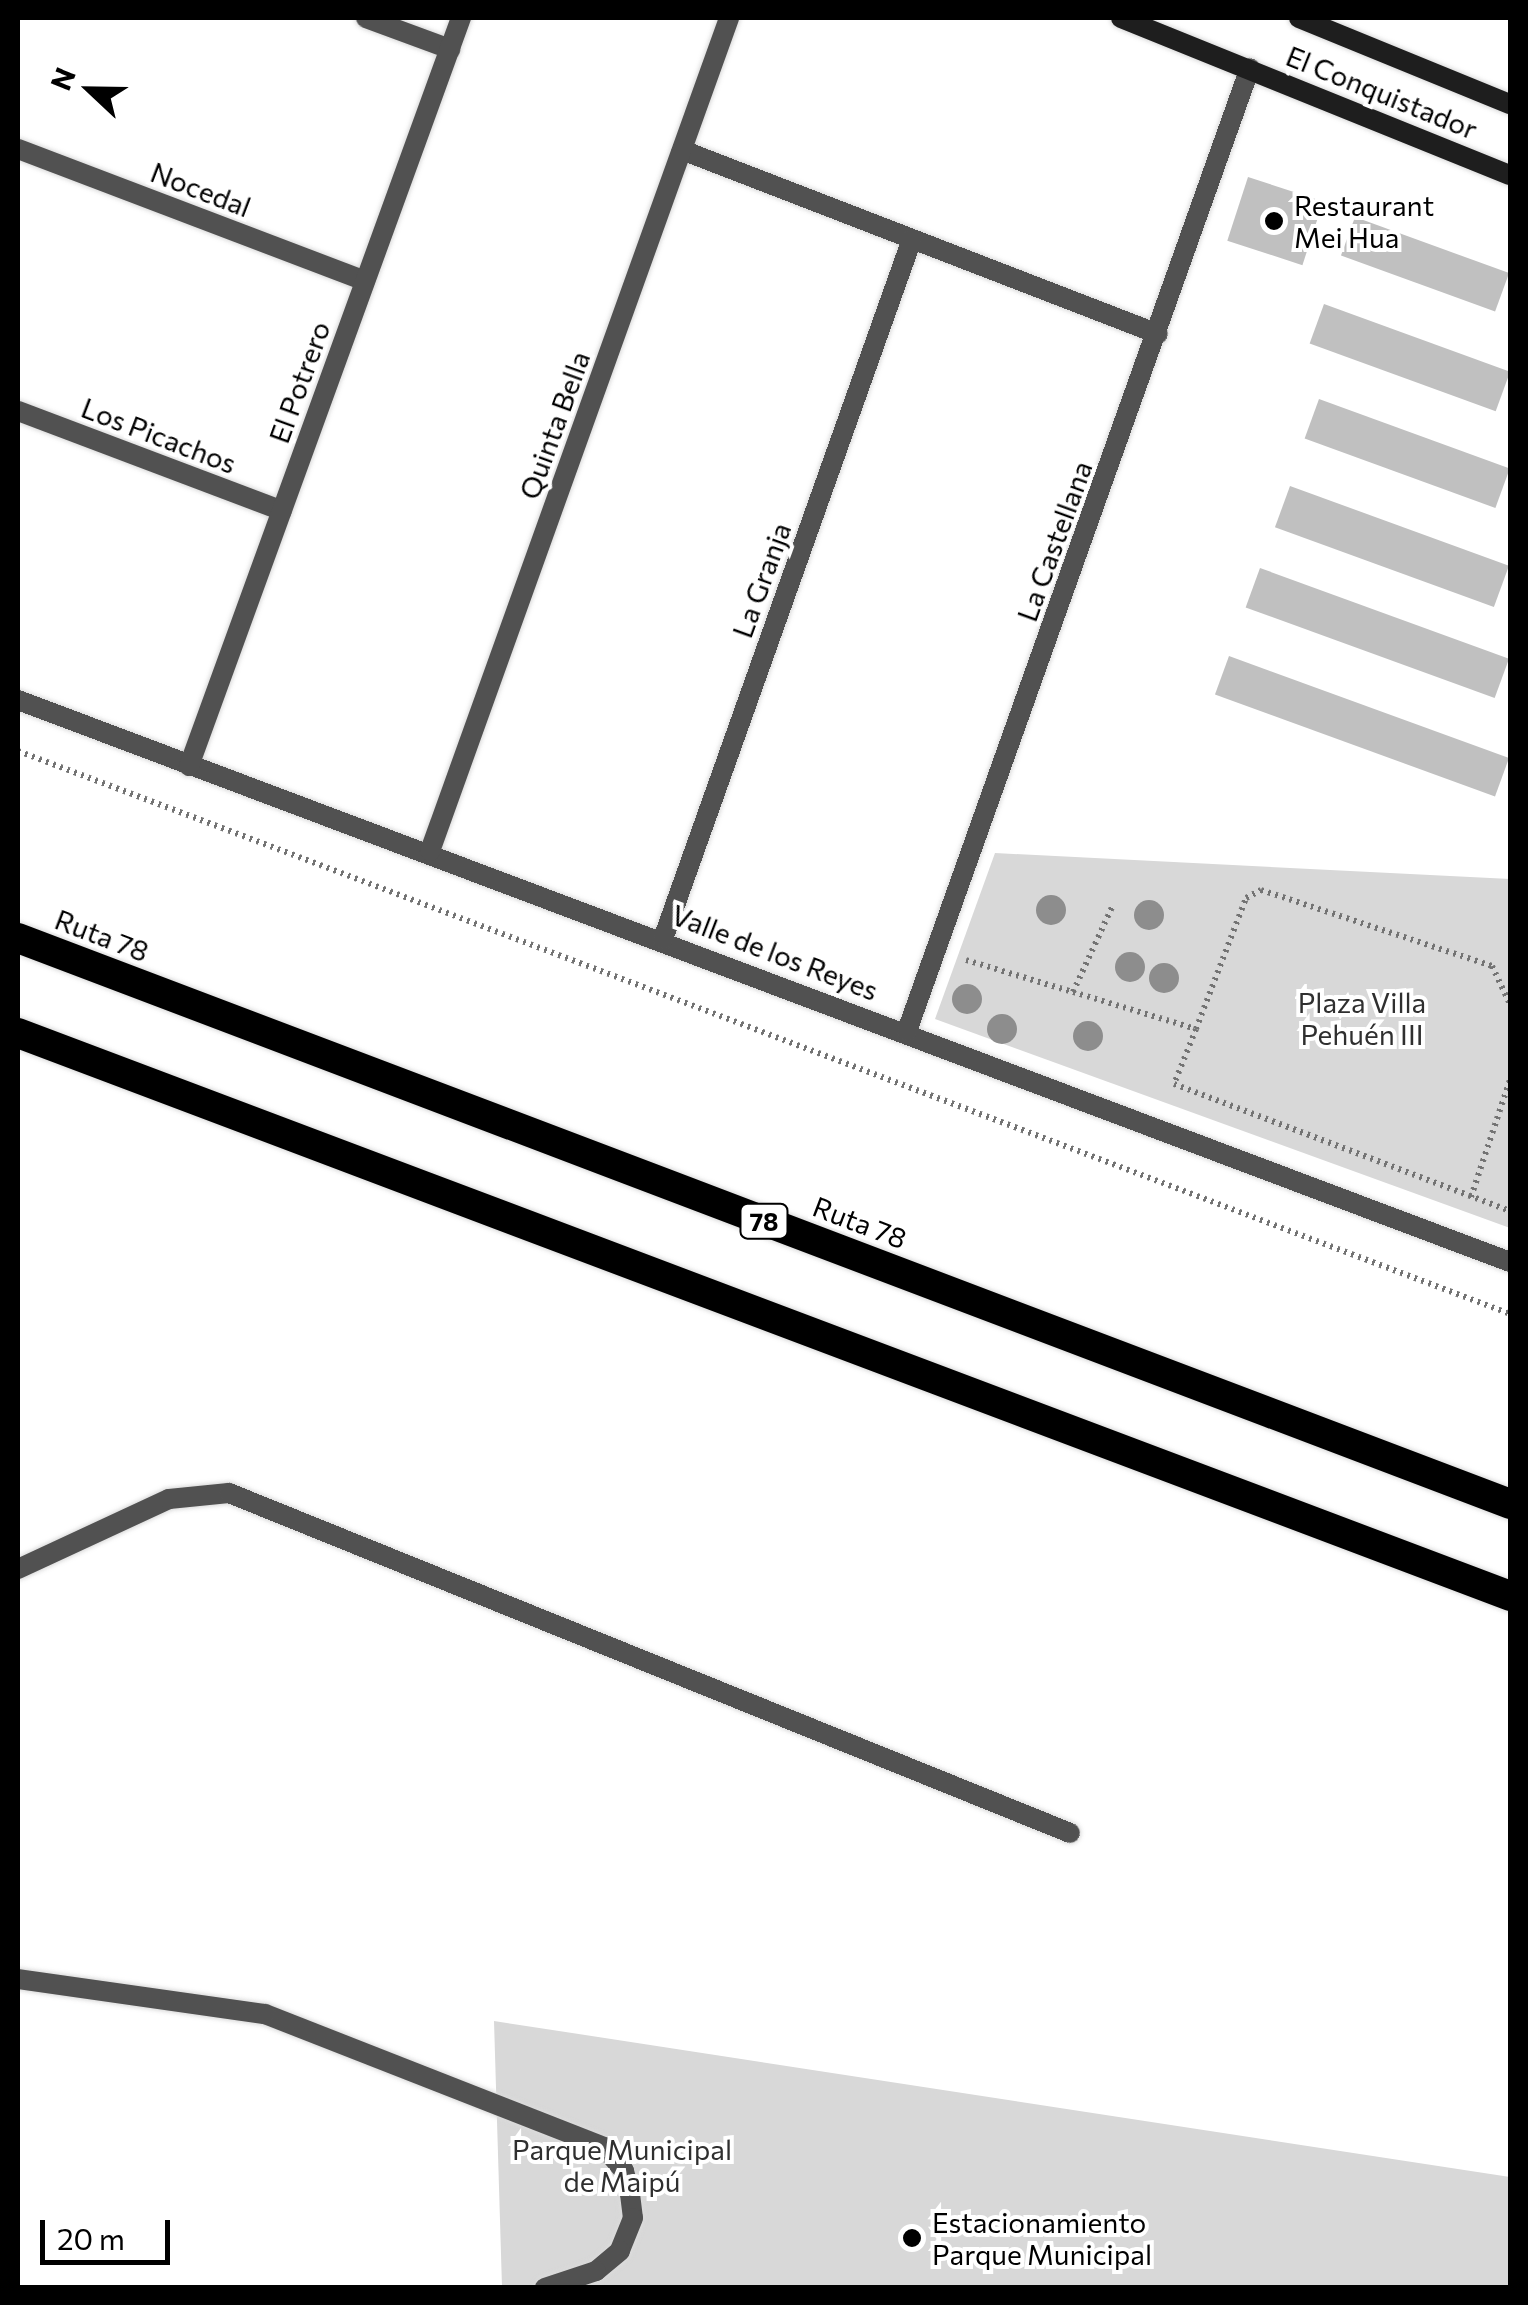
<!DOCTYPE html>
<meta charset="utf-8">
<style>
body{margin:0}
#map{position:relative;width:1528px;height:2305px;overflow:hidden;background:#fff;font-family:Commissioner,sans-serif}
div>[style]{position:absolute}
[style*='--x']{left:calc(var(--x)*1px);top:calc(var(--y)*1px);width:calc(var(--w)*1px);rotate:calc(var(--a)*1deg)}
.green>*{inset:0;background:#d8d8d8}
.building>*{inset:0;background:#c0c0c0;transform-origin:0 0}
.path>*{height:6px;margin-top:-3px;transform-origin:0;background:repeating-linear-gradient(90deg,#737373 0 2.5px,transparent 0 7.5px)}
.roads{filter:drop-shadow(0 0 2px #dbdbdb) drop-shadow(0 0 2px #dbdbdb)}
.lane>*{height:20px;margin:-10px;padding:0 10px;transform-origin:10px;border-radius:10px;background:#515151}
.street>*{height:20px;margin:-10px;padding:0 10px;transform-origin:10px;border-radius:10px;background:#515151}
.secondary>*{height:20px;margin:-10px;padding:0 10px;transform-origin:10px;border-radius:10px;background:#1e1e1e}
.highway>*{height:30px;margin:-15px;padding:0 15px;transform-origin:15px;border-radius:15px;background:#000}
.trees>*{width:30px;height:30px;margin:-15px;border-radius:50%;background:#8d8d8d}
.dots>*{width:28px;height:28px;translate:-50% -50%;box-sizing:border-box;border:5px solid #fff;border-radius:50%}
span{translate:-50% -50%;white-space:nowrap;text-align:center;line-height:1.15;-webkit-text-stroke:8px #fff;paint-order:stroke}
.shield-label span{padding:2px 8px;background:#fff;border:2px solid;border-radius:8px;-webkit-text-stroke-width:0}
.shield-label{font-size:25px;color:#000;font-weight:700}
.street-label{font-size:28px;color:#000}
.poi-label{font-size:28px;color:#000}
.left{translate:0 -50%;text-align:left}
.park-label{font-size:28px;color:#2f2f2f}
.frame{position:absolute;inset:0;border:20px solid #000;pointer-events:none}
.north{position:absolute;left:40px;top:40px;width:100px;height:100px;-webkit-text-stroke:8px #fff;paint-order:stroke;rotate:292deg;font-size:28px;font-weight:700;line-height:40px;text-align:center;color:#000}
.north::after{content:'';display:block;margin:auto;width:35px;height:45px;background:#000;clip-path:polygon(50% 0,100% 100%,50% 72%,0 100%)}
.scale{position:absolute;left:40px;top:2220px;width:130px;height:45px;box-sizing:border-box;border:5px solid #000;border-top:0;padding-left:12px;font-size:30px;line-height:35px;white-space:nowrap;color:#000;-webkit-text-stroke:8px #fff;paint-order:stroke}
</style>
<div id="map">
<div class="green">
<i style="clip-path:polygon(995px 853px,1510px 879px,1510px 1228px,935px 1019px)"></i>
<i style="clip-path:polygon(494px 2021px,1510px 2177px,1510px 2287px,502px 2287px)"></i>
</div>
<div class="building">
<i style="left:1248px;top:177px;width:79px;height:67px;rotate:18deg"></i>
<i style="left:1355px;top:217px;width:164px;height:41px;rotate:20deg"></i>
<i style="left:1324px;top:304px;width:198px;height:42px;rotate:20deg"></i>
<i style="left:1319px;top:399px;width:203px;height:42px;rotate:20deg"></i>
<i style="left:1290px;top:486px;width:233px;height:44px;rotate:20deg"></i>
<i style="left:1260px;top:568px;width:265px;height:42px;rotate:20deg"></i>
<i style="left:1229px;top:656px;width:298px;height:41px;rotate:20deg"></i>
</div>
<div class="path">
<i style="--x:18;--y:751;--w:1595;--a:20.67"></i>
<i style="--x:966;--y:960;--w:112;--a:16.7"></i>
<i style="--x:1073;--y:992;--w:96;--a:-65.3"></i>
<i style="--x:1073;--y:992;--w:128;--a:16.7"></i>
<i style="--x:1196;--y:1029;--w:59;--a:111.8"></i>
<i style="--x:1174;--y:1084;--w:359;--a:20.7"></i>
<i style="--x:1196;--y:1029;--w:140;--a:-69.1"></i>
<i style="--x:1246;--y:898;--w:17;--a:-28"></i>
<i style="--x:1261;--y:890;--w:243;--a:18.2"></i>
<i style="--x:1492;--y:966;--w:42;--a:64.7"></i>
<i style="--x:1471;--y:1197;--w:123;--a:-71.6"></i>
</div>
<div class="roads">
<div class="lane">
<i style="--x:18;--y:1569;--w:166;--a:-24.9"></i>
<i style="--x:169;--y:1499;--w:60;--a:-5.7"></i>
<i style="--x:229;--y:1493;--w:907;--a:22.01"></i>
<i style="--x:265;--y:2014;--w:364;--a:21.4"></i>
<i style="--x:604;--y:2147;--w:31;--a:50"></i>
<i style="--x:624;--y:2171;--w:24;--a:75"></i>
<i style="--x:630;--y:2194;--w:24;--a:83"></i>
<i style="--x:633;--y:2218;--w:35;--a:112"></i>
<i style="--x:620;--y:2251;--w:31;--a:140"></i>
<i style="--x:596;--y:2271;--w:54;--a:161.6"></i>
</div>
<div class="street">
<i style="--x:366;--y:18;--w:90;--a:20.3"></i>
<i style="--x:18;--y:149;--w:371;--a:20.8"></i>
<i style="--x:682;--y:150;--w:510;--a:21.13"></i>
<i style="--x:18;--y:411;--w:282;--a:20.7"></i>
<i style="--x:18;--y:700;--w:1594;--a:20.64"></i>
<i style="--x:189;--y:766;--w:796;--a:-70.02"></i>
<i style="--x:430;--y:851;--w:885;--a:-70.25"></i>
<i style="--x:663;--y:939;--w:743;--a:-70.42"></i>
<i style="--x:907;--y:1031;--w:1022;--a:-70.4"></i>
<i style="--x:18;--y:1979;--w:249;--a:8.1"></i>
</div>
<div class="secondary">
<i style="--x:1121;--y:18;--w:419;--a:22"></i>
<i style="--x:1299;--y:18;--w:228;--a:22.2"></i>
</div>
<div class="highway">
<i style="--x:18;--y:938;--w:1596;--a:20.77"></i>
<i style="--x:18;--y:1033;--w:1595;--a:20.67"></i>
</div>
</div>
<div class="trees">
<i style="left:1051px;top:910px"></i>
<i style="left:1149px;top:915px"></i>
<i style="left:1130px;top:967px"></i>
<i style="left:1164px;top:978px"></i>
<i style="left:967px;top:999px"></i>
<i style="left:1002px;top:1029px"></i>
<i style="left:1088px;top:1036px"></i>
</div>
<div class="dots">
<i style="left:1274px;top:221px;background:#000"></i>
<i style="left:912px;top:2238px;background:#000"></i>
</div>
<div class="shield-label">
<span style="left:764px;top:1221px">78</span>
</div>
<div class="street-label">
<span style="left:1382px;top:92px;rotate:22deg">El Conquistador</span>
<span style="left:201px;top:189px;rotate:21deg">Nocedal</span>
<span style="left:299px;top:382px;rotate:-70deg">El Potrero</span>
<span style="left:554px;top:425px;rotate:-70deg">Quinta Bella</span>
<span style="left:159px;top:435px;rotate:21deg">Los Picachos</span>
<span style="left:1054px;top:541px;rotate:-70deg">La Castellana</span>
<span style="left:761px;top:580px;rotate:-70deg">La Granja</span>
<span style="left:102px;top:935px;rotate:21deg">Ruta 78</span>
<span style="left:775px;top:952px;rotate:21deg">Valle de los Reyes</span>
<span style="left:860px;top:1222px;rotate:21deg">Ruta 78</span>
</div>
<div class="poi-label">
<span class="left" style="left:1294px;top:221px">Restaurant<br>Mei Hua</span>
<span class="left" style="left:932px;top:2238px">Estacionamiento<br>Parque Municipal</span>
</div>
<div class="park-label">
<span style="left:1362px;top:1018px">Plaza Villa<br>Pehuén III</span>
<span style="left:622px;top:2165px">Parque Municipal<br>de Maipú</span>
</div>
<div class="frame"></div>
<div class="north">N</div>
<div class="scale">20 m</div>
</div>
